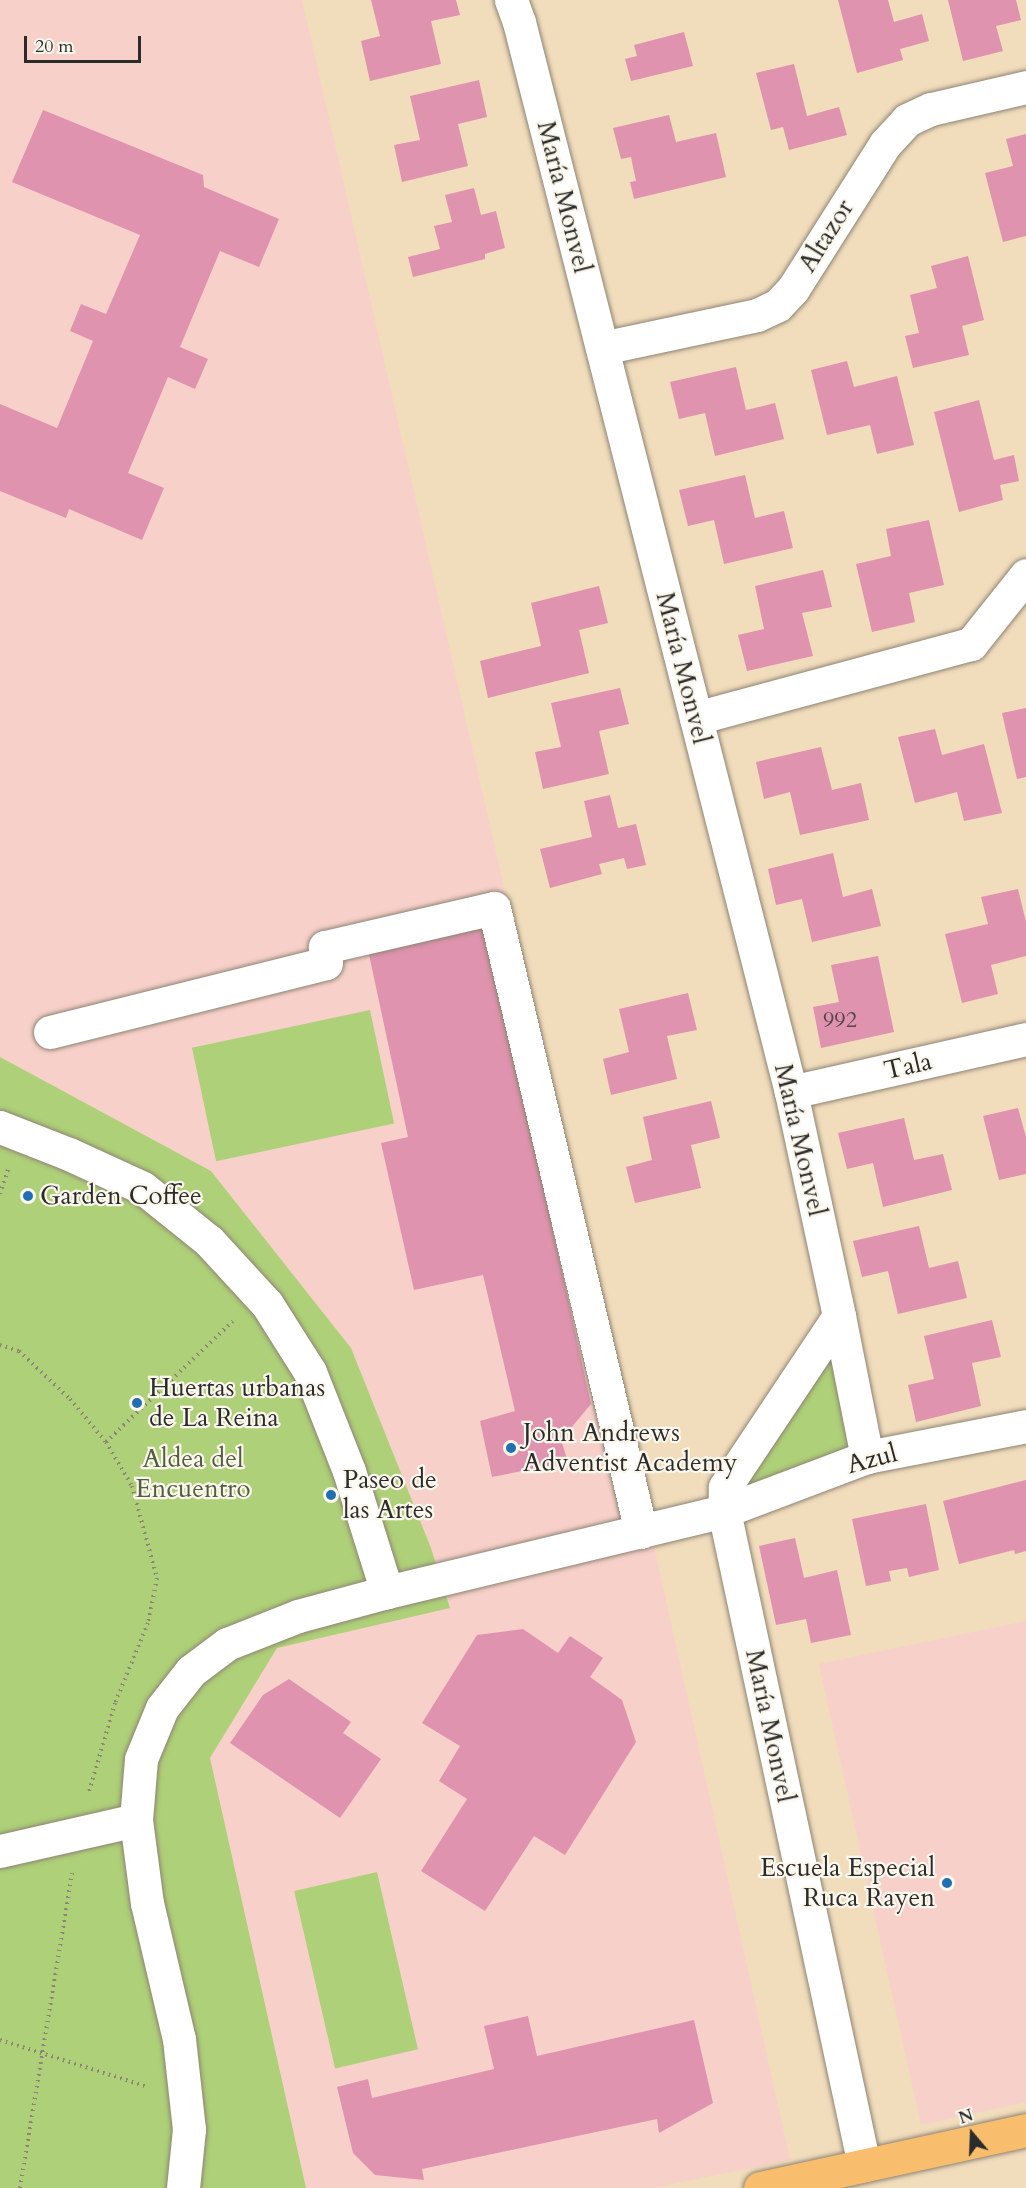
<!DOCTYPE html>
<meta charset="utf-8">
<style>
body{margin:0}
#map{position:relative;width:1026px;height:2188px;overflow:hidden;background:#f1dcbc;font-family:Cardo,serif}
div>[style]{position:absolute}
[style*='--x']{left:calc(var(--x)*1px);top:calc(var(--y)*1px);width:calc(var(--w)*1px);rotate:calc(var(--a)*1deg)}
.built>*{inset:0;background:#f7d0ca}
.green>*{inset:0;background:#aed078;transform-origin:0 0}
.building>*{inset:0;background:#df93ae}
.path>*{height:4px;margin-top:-2px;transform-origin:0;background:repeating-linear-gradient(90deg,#8e8474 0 1.5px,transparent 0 6px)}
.roads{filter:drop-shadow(0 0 2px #8e8474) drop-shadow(0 0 2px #8e8474)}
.minor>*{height:33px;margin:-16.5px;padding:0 16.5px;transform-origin:16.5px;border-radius:16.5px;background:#fff}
.major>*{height:33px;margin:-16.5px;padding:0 16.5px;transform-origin:16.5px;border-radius:16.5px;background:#f9be6d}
.dots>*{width:16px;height:16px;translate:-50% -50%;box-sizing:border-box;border:3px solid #fbf7ec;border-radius:50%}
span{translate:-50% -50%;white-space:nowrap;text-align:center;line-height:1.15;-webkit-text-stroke:4.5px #fbf7ec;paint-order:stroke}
.number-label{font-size:22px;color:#58454c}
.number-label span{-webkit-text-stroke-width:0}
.street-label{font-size:26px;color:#2b2b2b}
.poi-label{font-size:26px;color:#2b2b2b}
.left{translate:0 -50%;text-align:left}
.right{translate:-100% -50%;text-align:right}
.park-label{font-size:26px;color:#525d42}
.north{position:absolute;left:942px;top:2104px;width:60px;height:60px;-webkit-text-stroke:4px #fbf7ec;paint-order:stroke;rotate:341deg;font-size:16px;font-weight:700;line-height:24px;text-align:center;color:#2b2b2b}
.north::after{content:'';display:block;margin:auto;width:21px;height:27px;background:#2b2b2b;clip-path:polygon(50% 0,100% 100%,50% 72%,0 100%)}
.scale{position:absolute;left:24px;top:36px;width:117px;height:27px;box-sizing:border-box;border:3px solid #2b2b2b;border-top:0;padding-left:8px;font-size:18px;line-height:21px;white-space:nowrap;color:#2b2b2b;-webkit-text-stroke:4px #fbf7ec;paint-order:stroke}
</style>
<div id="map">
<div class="built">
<i style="clip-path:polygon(0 0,302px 0,657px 1560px,790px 2160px,652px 2188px,306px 2188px,210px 1758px,277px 1648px,450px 1607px,431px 1548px,351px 1348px,211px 1171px,0 1057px)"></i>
<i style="clip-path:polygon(1026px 1621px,1026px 2102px,921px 2125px,819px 1664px)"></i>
</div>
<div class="green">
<i style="left:370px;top:1010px;width:116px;height:182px;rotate:78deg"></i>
<i style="clip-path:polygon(0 1057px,211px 1171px,351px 1348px,431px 1548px,450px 1608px,277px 1648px,210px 1758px,306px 2188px,0 2188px)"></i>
<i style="clip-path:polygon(831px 1341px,854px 1448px,734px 1500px)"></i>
<i style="left:377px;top:1872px;width:182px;height:85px;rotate:77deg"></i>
</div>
<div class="building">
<i style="clip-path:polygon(371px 0,456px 0,460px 15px,431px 21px,441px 64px,370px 81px,361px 41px,380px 36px)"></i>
<i style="clip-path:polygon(838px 0,888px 0,894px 22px,922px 14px,929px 41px,900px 49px,903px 60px,857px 73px)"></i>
<i style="clip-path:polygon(948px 0,1016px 0,1021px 20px,996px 26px,1003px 51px,963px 61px)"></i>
<i style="clip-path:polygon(684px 32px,693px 66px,631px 81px,625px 59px,637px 56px,634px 45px)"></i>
<i style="clip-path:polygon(794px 64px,807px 116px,839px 107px,847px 135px,789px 150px,783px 127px,771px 130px,756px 73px)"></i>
<i style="clip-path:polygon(479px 80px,487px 117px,458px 124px,468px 166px,402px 182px,394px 145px,420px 140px,410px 96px)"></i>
<i style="clip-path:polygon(43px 110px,203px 175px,204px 187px,279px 219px,259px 267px,220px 251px,180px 347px,208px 359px,195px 389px,168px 377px,128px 473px,164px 488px,142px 540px,69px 509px,66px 518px,0 491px,0 404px,57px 428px,93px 341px,70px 331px,81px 304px,106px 314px,140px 235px,12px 182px)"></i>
<i style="clip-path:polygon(669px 115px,676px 142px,716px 133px,726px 177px,634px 199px,630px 182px,636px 181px,631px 157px,621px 159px,613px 128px)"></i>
<i style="clip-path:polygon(1026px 134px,1026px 236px,1003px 242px,985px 173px,1013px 166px,1006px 139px)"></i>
<i style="clip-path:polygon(474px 188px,481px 215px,496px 211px,505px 248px,485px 254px,485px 259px,413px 277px,408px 257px,440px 249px,434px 226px,452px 222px,445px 195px)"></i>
<i style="clip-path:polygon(968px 256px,984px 320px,962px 326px,969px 355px,913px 368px,905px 336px,919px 333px,910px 295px,937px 288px,931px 266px)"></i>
<i style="clip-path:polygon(847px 361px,854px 387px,897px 376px,914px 445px,877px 454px,870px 425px,827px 435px,811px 370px)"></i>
<i style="clip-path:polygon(736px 367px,746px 410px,775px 403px,784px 439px,715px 456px,705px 413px,679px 419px,670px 382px)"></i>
<i style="clip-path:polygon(979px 400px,994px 460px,1014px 455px,1019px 481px,1000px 485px,1003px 500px,959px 512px,934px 412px)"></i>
<i style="clip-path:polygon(745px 475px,755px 518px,784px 511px,793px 548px,724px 564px,714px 520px,688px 526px,679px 490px)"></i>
<i style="clip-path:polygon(929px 520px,944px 585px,909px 593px,915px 622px,872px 632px,856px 564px,891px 556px,886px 529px)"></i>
<i style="clip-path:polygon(823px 570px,832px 607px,802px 613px,813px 656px,747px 671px,738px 635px,764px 629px,755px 586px)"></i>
<i style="clip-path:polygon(599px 586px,608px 623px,579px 630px,589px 673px,488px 698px,480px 661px,541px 646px,531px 603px)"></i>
<i style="clip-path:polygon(620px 688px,629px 724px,599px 731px,609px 774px,543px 789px,535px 752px,561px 747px,551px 703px)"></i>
<i style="clip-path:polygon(1026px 708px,1026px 777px,1017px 779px,1002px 713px)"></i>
<i style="clip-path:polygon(935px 729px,942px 755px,984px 744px,1002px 813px,964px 821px,957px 792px,915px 803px,898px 737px)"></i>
<i style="clip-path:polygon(821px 747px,832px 790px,861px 783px,869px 820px,800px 835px,790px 792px,764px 799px,756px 762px)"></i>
<i style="clip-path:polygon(610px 795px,618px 828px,636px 824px,646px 865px,627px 869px,624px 858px,599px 864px,602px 874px,550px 888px,540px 849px,592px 837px,584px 801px)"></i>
<i style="clip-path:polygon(833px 853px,843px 897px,872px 889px,881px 926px,812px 942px,802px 899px,776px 905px,768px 869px)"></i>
<i style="clip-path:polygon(1018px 889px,1026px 922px,1026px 956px,991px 965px,998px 994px,962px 1003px,945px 934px,988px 924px,981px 897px)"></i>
<i style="clip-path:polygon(485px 920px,591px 1404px,561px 1440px,568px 1462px,492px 1477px,480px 1421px,515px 1411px,483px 1275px,414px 1290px,381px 1143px,408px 1137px,367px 945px)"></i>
<i style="clip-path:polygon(878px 956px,894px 1032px,821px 1048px,813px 1007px,839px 1002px,831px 965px)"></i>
<i style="clip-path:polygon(688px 993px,697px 1030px,667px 1036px,677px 1079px,611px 1095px,603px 1059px,629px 1052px,619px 1009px)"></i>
<i style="clip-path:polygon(711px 1101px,720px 1138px,691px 1145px,701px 1188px,635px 1203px,626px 1167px,652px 1160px,643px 1117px)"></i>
<i style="clip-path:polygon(1018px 1108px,1026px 1137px,1026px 1174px,999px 1180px,983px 1116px)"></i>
<i style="clip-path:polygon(904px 1118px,914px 1160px,943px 1154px,952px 1190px,883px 1207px,873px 1163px,847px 1169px,838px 1133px)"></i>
<i style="clip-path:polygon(919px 1226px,929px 1268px,958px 1261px,967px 1298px,898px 1314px,888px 1271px,862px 1277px,853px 1241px)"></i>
<i style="clip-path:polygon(992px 1320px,1001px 1357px,972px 1363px,981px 1406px,916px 1422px,908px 1385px,934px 1379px,924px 1336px)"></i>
<i style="clip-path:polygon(1026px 1480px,1026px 1551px,1015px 1554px,1014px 1550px,959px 1564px,943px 1501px)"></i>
<i style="clip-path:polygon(926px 1504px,939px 1570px,909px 1577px,907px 1568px,889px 1571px,891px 1581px,866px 1586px,852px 1519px)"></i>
<i style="clip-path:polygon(795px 1538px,804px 1578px,837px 1570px,851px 1635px,811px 1643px,806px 1619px,776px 1625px,759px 1546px)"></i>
<i style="clip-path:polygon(523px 1629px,558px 1653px,570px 1636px,603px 1658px,590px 1677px,622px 1700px,636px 1742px,565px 1855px,534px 1836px,485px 1911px,421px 1871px,467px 1799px,439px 1781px,460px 1746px,422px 1723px,477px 1635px)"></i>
<i style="clip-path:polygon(289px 1679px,351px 1722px,343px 1733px,381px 1759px,340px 1818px,230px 1743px,263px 1695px)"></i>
<i style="clip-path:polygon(528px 2016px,537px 2056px,694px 2020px,713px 2103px,659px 2133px,657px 2119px,422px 2169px,424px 2180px,375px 2175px,353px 2153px,337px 2087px,368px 2079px,372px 2098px,494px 2069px,484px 2026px)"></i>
</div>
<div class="path">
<i style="--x:0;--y:1194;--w:26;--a:-72"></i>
<i style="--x:0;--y:1345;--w:20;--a:18"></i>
<i style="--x:19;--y:1351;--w:70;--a:43.3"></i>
<i style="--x:70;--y:1399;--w:56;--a:50.1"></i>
<i style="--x:106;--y:1442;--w:51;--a:59.4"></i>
<i style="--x:132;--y:1486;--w:95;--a:74.8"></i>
<i style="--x:157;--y:1578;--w:46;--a:101.3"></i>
<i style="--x:148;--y:1623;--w:87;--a:112.4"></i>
<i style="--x:115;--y:1703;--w:93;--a:106.3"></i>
<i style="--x:106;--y:1442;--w:175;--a:-43.6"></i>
<i style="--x:0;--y:2040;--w:155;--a:17.6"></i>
<i style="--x:20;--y:2188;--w:319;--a:-80.6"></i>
</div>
<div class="roads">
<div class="minor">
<i style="--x:511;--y:0;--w:23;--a:70"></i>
<i style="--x:519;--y:22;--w:1104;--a:75.74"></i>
<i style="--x:791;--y:1092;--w:229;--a:77.9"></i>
<i style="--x:839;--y:1316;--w:206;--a:123.7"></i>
<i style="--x:725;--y:1487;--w:24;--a:92"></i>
<i style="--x:724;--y:1511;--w:669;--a:77.92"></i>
<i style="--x:602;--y:348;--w:158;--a:-12"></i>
<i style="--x:757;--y:315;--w:23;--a:-25"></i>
<i style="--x:778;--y:305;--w:22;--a:-47"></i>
<i style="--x:793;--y:289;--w:172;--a:-57.6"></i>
<i style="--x:885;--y:144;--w:33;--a:-47"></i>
<i style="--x:907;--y:120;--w:26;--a:-25"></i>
<i style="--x:931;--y:109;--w:98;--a:-13"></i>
<i style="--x:696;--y:718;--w:285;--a:-15.1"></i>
<i style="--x:971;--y:644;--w:88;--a:-51.4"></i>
<i style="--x:50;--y:1032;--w:284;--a:-14"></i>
<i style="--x:326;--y:963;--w:16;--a:-94"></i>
<i style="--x:325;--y:947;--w:173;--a:-13"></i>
<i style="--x:494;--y:908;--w:641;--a:76.74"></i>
<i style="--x:791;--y:1092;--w:241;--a:-12.7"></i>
<i style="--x:0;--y:1127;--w:74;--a:21.4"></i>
<i style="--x:69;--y:1154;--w:81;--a:24.7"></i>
<i style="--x:143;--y:1188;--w:85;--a:38.8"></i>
<i style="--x:209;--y:1241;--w:86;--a:47.4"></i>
<i style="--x:267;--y:1304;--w:80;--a:57.7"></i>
<i style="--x:310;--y:1372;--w:106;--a:68.5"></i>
<i style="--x:349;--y:1471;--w:127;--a:72.6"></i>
<i style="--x:839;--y:1316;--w:144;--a:78.8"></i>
<i style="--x:136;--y:1820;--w:61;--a:-85.3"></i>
<i style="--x:141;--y:1759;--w:55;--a:-67.6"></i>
<i style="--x:162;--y:1708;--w:47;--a:-51.9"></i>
<i style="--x:191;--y:1671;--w:45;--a:-36.9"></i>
<i style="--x:227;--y:1644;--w:76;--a:-21.5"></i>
<i style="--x:298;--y:1616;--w:92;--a:-15.1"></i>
<i style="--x:387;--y:1592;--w:347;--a:-13.5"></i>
<i style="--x:724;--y:1511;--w:153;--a:-20.7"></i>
<i style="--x:867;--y:1457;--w:162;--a:-11"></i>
<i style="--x:0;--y:1851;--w:139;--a:-12.8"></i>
<i style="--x:136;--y:1820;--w:84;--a:82.5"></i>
<i style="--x:147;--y:1903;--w:140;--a:76.8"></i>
<i style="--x:179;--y:2039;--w:91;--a:83.7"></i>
<i style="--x:189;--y:2129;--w:59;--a:95.8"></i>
</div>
<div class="major">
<i style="--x:760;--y:2188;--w:272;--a:-12.3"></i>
</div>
</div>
<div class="dots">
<i style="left:28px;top:1196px;background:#1f6fb2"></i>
<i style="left:137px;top:1403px;background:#1f6fb2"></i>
<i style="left:511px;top:1448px;background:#1f6fb2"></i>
<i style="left:331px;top:1495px;background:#1f6fb2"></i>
<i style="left:947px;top:1883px;background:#1f6fb2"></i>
</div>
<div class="number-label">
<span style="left:840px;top:1021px">992</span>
</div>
<div class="street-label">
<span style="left:564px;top:197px;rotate:76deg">María Monvel</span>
<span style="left:826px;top:236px;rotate:-58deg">Altazor</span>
<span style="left:683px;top:668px;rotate:76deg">María Monvel</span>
<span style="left:908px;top:1066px;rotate:-13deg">Tala</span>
<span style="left:800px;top:1140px;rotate:77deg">María Monvel</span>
<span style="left:872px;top:1459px;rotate:-15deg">Azul</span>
<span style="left:770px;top:1726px;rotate:78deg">María Monvel</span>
</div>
<div class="poi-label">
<span class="left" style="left:40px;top:1196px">Garden Coffee</span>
<span class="left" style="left:149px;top:1403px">Huertas urbanas<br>de La Reina</span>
<span class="left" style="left:523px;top:1448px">John Andrews<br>Adventist Academy</span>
<span class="left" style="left:343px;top:1495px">Paseo de<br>las Artes</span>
<span class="right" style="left:935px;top:1883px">Escuela Especial<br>Ruca Rayen</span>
</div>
<div class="park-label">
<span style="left:193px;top:1474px">Aldea del<br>Encuentro</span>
</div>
<div class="north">N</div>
<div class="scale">20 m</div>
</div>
